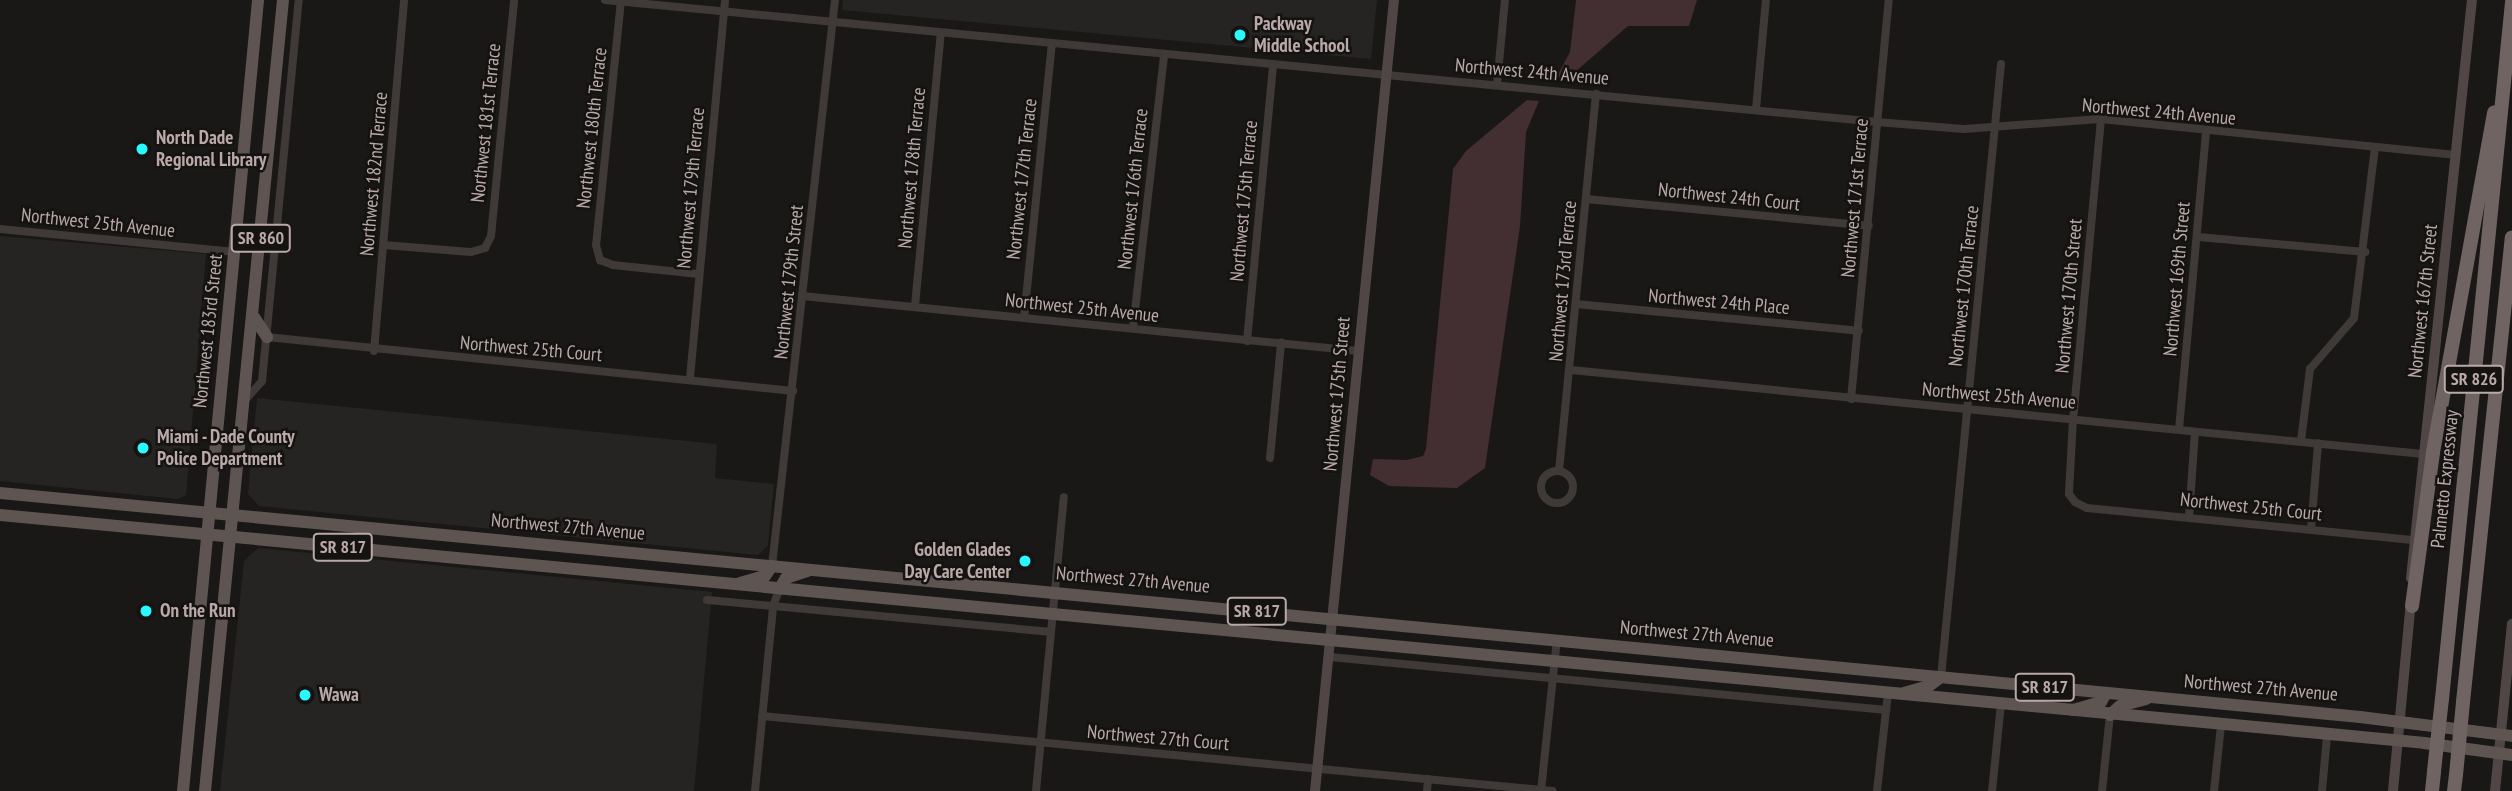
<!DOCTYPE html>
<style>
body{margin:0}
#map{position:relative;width:2512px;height:791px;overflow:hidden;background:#191817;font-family:"PT Sans Narrow",sans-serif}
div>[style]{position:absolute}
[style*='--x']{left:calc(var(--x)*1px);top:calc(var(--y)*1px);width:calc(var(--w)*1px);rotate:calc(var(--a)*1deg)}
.built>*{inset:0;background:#262423}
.water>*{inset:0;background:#432e32}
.street>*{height:8px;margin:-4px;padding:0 4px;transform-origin:4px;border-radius:4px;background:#3f3937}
.street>.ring{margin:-4px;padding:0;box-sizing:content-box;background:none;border:8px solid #3f3937;border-radius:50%}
.secondary>*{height:10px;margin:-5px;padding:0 5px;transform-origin:5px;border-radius:5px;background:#4f4645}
.primary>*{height:12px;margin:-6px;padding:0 6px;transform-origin:6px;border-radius:6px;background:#5e5553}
.highway>*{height:14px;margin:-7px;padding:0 7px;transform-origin:7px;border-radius:7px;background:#706463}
.highway-bridge>*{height:14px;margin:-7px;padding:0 7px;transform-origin:7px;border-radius:7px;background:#706463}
.dots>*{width:19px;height:19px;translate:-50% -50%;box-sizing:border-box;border:4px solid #141312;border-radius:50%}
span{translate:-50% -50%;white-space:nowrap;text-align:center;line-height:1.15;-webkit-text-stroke:5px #141312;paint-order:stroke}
.shield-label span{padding:2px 5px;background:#141312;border:2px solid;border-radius:5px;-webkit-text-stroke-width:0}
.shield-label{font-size:18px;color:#baa9a8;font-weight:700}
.poi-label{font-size:19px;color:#baa9a8;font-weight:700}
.left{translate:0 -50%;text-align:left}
.right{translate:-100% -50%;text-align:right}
.street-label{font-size:19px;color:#baa9a8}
</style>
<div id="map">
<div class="built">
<i style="clip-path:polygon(843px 0,1377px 0,1371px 59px,842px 10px)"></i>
<i style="clip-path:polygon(0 236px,206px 254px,186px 495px,178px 499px,0 481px)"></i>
<i style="clip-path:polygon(257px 398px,717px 444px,715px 478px,774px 484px,768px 545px,758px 555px,259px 506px,248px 494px)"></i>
<i style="clip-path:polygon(258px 548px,712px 592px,694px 791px,220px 791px,244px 561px)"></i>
</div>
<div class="water">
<i style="clip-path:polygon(1576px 0,1697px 0,1689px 26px,1628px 26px,1567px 79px,1556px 78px,1570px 52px)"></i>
<i style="clip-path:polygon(1527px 100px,1539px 101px,1526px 132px,1520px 226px,1485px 468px,1457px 488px,1389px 486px,1370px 475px,1373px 459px,1407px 460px,1423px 456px,1426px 449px,1453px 169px,1466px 151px)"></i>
</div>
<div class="street">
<i style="--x:605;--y:0;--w:1278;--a:5.48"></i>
<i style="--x:1877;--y:122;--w:87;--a:4.6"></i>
<i style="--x:1964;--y:129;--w:137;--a:-4.2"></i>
<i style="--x:2101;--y:119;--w:357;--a:5.8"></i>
<i style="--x:621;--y:0;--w:246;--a:95.8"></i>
<i style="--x:596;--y:245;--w:16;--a:75"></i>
<i style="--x:600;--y:260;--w:14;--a:21"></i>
<i style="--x:613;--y:265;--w:86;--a:6"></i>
<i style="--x:1497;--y:84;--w:84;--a:-84.6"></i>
<i style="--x:1756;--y:109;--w:109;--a:-84.8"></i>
<i style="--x:2101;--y:119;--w:301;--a:95.3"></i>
<i style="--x:2073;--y:419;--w:75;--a:93.1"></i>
<i style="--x:2069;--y:494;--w:10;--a:53"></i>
<i style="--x:2075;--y:502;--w:13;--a:27"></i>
<i style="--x:2087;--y:508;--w:327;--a:5.6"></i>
<i style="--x:1586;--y:199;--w:284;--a:5.4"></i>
<i style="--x:0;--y:229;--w:236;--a:5.6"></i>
<i style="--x:2198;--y:237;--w:168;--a:5.1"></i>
<i style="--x:384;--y:245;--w:87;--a:4.6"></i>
<i style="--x:471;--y:252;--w:15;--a:-16"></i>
<i style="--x:485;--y:248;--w:13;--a:-63"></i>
<i style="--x:491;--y:236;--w:237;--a:-84.4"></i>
<i style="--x:802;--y:296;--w:559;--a:5.65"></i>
<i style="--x:1576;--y:304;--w:284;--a:5.4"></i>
<i style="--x:915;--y:306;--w:274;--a:-84.6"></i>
<i style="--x:1024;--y:318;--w:275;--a:-84.2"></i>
<i style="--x:1133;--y:328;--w:276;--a:-83.5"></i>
<i style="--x:267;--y:337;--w:529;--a:5.86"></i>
<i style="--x:1247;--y:341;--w:278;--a:-84.6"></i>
<i style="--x:374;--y:351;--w:352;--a:-85.1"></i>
<i style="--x:1571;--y:370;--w:856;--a:5.63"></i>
<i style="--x:690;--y:378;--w:380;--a:-84.7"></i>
<i style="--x:246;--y:399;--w:24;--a:-48"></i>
<i style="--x:262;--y:381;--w:383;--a:-84.5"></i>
<i style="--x:1851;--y:399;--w:401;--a:-84.6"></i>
<i style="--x:2179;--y:429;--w:299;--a:-84.8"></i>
<i style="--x:2301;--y:441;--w:73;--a:-82.9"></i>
<i style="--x:2310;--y:369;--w:67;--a:-49.2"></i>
<i style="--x:2354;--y:318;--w:172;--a:-83"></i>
<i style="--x:1270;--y:458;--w:116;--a:-84.5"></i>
<i style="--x:1559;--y:471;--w:379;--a:-84.4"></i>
<i class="ring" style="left:1541px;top:471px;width:24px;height:24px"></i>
<i style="--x:2189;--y:517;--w:85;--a:-86"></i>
<i style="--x:2311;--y:529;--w:86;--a:-85.3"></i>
<i style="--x:772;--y:566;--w:569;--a:-83.65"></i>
<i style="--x:707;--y:600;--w:344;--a:5.3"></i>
<i style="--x:1330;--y:657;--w:559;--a:5.45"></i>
<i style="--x:1941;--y:677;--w:616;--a:-84.41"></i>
<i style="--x:762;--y:716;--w:794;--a:5.42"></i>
<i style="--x:755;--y:791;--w:186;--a:-84.4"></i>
<i style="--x:773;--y:606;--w:19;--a:-69"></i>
<i style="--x:1036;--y:791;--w:295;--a:-84.6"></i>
<i style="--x:1427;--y:791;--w:12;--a:-85"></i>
<i style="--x:1541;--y:791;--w:152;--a:-84"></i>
<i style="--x:1877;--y:791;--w:99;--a:-83.6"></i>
<i style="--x:1992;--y:791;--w:87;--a:-84.1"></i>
<i style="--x:2102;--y:791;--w:76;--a:-84"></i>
<i style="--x:2214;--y:791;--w:66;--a:-83.9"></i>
<i style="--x:2322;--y:791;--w:55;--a:-84.8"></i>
</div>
<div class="secondary">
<i style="--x:2411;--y:578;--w:581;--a:-83.98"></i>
<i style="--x:1315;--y:791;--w:795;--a:-84.3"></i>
<i style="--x:2393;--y:791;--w:191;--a:-84.6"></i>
<i style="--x:2495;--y:791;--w:168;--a:-84.2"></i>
</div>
<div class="primary">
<i style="--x:254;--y:317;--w:24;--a:57"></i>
<i style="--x:0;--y:493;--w:2371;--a:5.42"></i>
<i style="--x:2360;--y:717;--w:153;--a:7.1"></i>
<i style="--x:0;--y:515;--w:2435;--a:5.37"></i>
<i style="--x:2424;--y:743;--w:89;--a:7.8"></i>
<i style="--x:740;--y:583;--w:26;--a:-16"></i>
<i style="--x:765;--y:576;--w:12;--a:-55"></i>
<i style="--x:780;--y:588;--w:12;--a:-59"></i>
<i style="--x:786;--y:578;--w:23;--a:-18"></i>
<i style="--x:1904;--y:693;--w:26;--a:-16"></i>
<i style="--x:1929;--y:686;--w:15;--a:-37"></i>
<i style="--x:2073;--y:710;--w:29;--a:-16"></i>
<i style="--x:2101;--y:702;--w:10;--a:-61"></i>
<i style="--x:2110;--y:715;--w:13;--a:-42"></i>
<i style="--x:2120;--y:706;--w:27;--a:-15"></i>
<i style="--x:183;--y:791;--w:795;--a:-84.58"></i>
<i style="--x:205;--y:791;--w:795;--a:-84.37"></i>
</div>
<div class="highway">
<i style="--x:2412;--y:606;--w:155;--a:-82.2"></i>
<i style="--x:2433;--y:452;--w:345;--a:-79.8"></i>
<i style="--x:2442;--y:699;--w:700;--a:-84.26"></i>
<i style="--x:2463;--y:702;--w:467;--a:-84"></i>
<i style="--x:2432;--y:791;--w:20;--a:-84"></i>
<i style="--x:2454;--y:791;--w:16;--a:-83"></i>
</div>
<div class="highway-bridge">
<i style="--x:2434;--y:771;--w:72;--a:-83.7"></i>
<i style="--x:2456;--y:775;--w:73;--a:-84.5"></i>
</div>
<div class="dots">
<i style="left:1240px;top:35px;background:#29f9ff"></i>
<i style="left:142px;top:149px;background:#29f9ff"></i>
<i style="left:143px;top:448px;background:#29f9ff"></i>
<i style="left:1025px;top:561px;background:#29f9ff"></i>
<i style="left:146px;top:611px;background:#29f9ff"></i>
<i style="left:305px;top:695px;background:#29f9ff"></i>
</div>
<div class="shield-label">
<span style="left:261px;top:238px">SR 860</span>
<span style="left:2474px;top:379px">SR 826</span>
<span style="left:343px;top:547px">SR 817</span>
<span style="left:1257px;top:611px">SR 817</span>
<span style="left:2045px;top:687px">SR 817</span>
</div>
<div class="poi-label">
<span class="left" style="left:1254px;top:35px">Packway<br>Middle School</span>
<span class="left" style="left:156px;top:149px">North Dade<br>Regional Library</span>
<span class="left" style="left:157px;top:448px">Miami - Dade County<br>Police Department</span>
<span class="right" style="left:1011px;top:561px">Golden Glades<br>Day Care Center</span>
<span class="left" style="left:160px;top:611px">On the Run</span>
<span class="left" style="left:319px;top:695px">Wawa</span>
</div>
<div class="street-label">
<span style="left:1532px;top:72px;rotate:5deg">Northwest 24th Avenue</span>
<span style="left:2159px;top:112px;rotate:5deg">Northwest 24th Avenue</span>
<span style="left:486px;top:123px;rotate:-84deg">Northwest 181st Terrace</span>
<span style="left:592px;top:128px;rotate:-84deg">Northwest 180th Terrace</span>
<span style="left:912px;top:168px;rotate:-85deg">Northwest 178th Terrace</span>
<span style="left:374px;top:174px;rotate:-85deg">Northwest 182nd Terrace</span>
<span style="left:1022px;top:179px;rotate:-84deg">Northwest 177th Terrace</span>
<span style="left:691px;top:188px;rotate:-85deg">Northwest 179th Terrace</span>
<span style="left:1133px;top:189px;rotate:-84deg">Northwest 176th Terrace</span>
<span style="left:1729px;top:197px;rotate:6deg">Northwest 24th Court</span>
<span style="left:1855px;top:198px;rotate:-85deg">Northwest 171st Terrace</span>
<span style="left:1244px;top:201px;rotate:-85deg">Northwest 175th Terrace</span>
<span style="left:98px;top:223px;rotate:6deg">Northwest 25th Avenue</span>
<span style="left:2177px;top:279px;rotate:-85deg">Northwest 169th Street</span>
<span style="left:1563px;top:281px;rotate:-85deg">Northwest 173rd Terrace</span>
<span style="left:789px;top:282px;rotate:-84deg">Northwest 179th Street</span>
<span style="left:1964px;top:286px;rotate:-84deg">Northwest 170th Terrace</span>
<span style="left:2069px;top:296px;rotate:-85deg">Northwest 170th Street</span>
<span style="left:2423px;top:301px;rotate:-84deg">Northwest 167th Street</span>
<span style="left:1719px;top:302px;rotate:5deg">Northwest 24th Place</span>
<span style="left:1082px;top:308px;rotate:6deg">Northwest 25th Avenue</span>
<span style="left:208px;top:331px;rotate:-84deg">Northwest 183rd Street</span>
<span style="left:531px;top:349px;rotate:5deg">Northwest 25th Court</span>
<span style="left:1337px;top:394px;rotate:-85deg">Northwest 175th Street</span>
<span style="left:1999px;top:396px;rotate:5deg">Northwest 25th Avenue</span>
<span style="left:2445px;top:479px;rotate:-84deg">Palmetto Expressway</span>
<span style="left:2251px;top:507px;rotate:6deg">Northwest 25th Court</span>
<span style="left:568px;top:527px;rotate:5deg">Northwest 27th Avenue</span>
<span style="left:1133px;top:580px;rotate:5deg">Northwest 27th Avenue</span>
<span style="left:1697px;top:634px;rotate:5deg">Northwest 27th Avenue</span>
<span style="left:2261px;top:688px;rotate:5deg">Northwest 27th Avenue</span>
<span style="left:1158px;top:738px;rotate:5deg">Northwest 27th Court</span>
</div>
</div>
